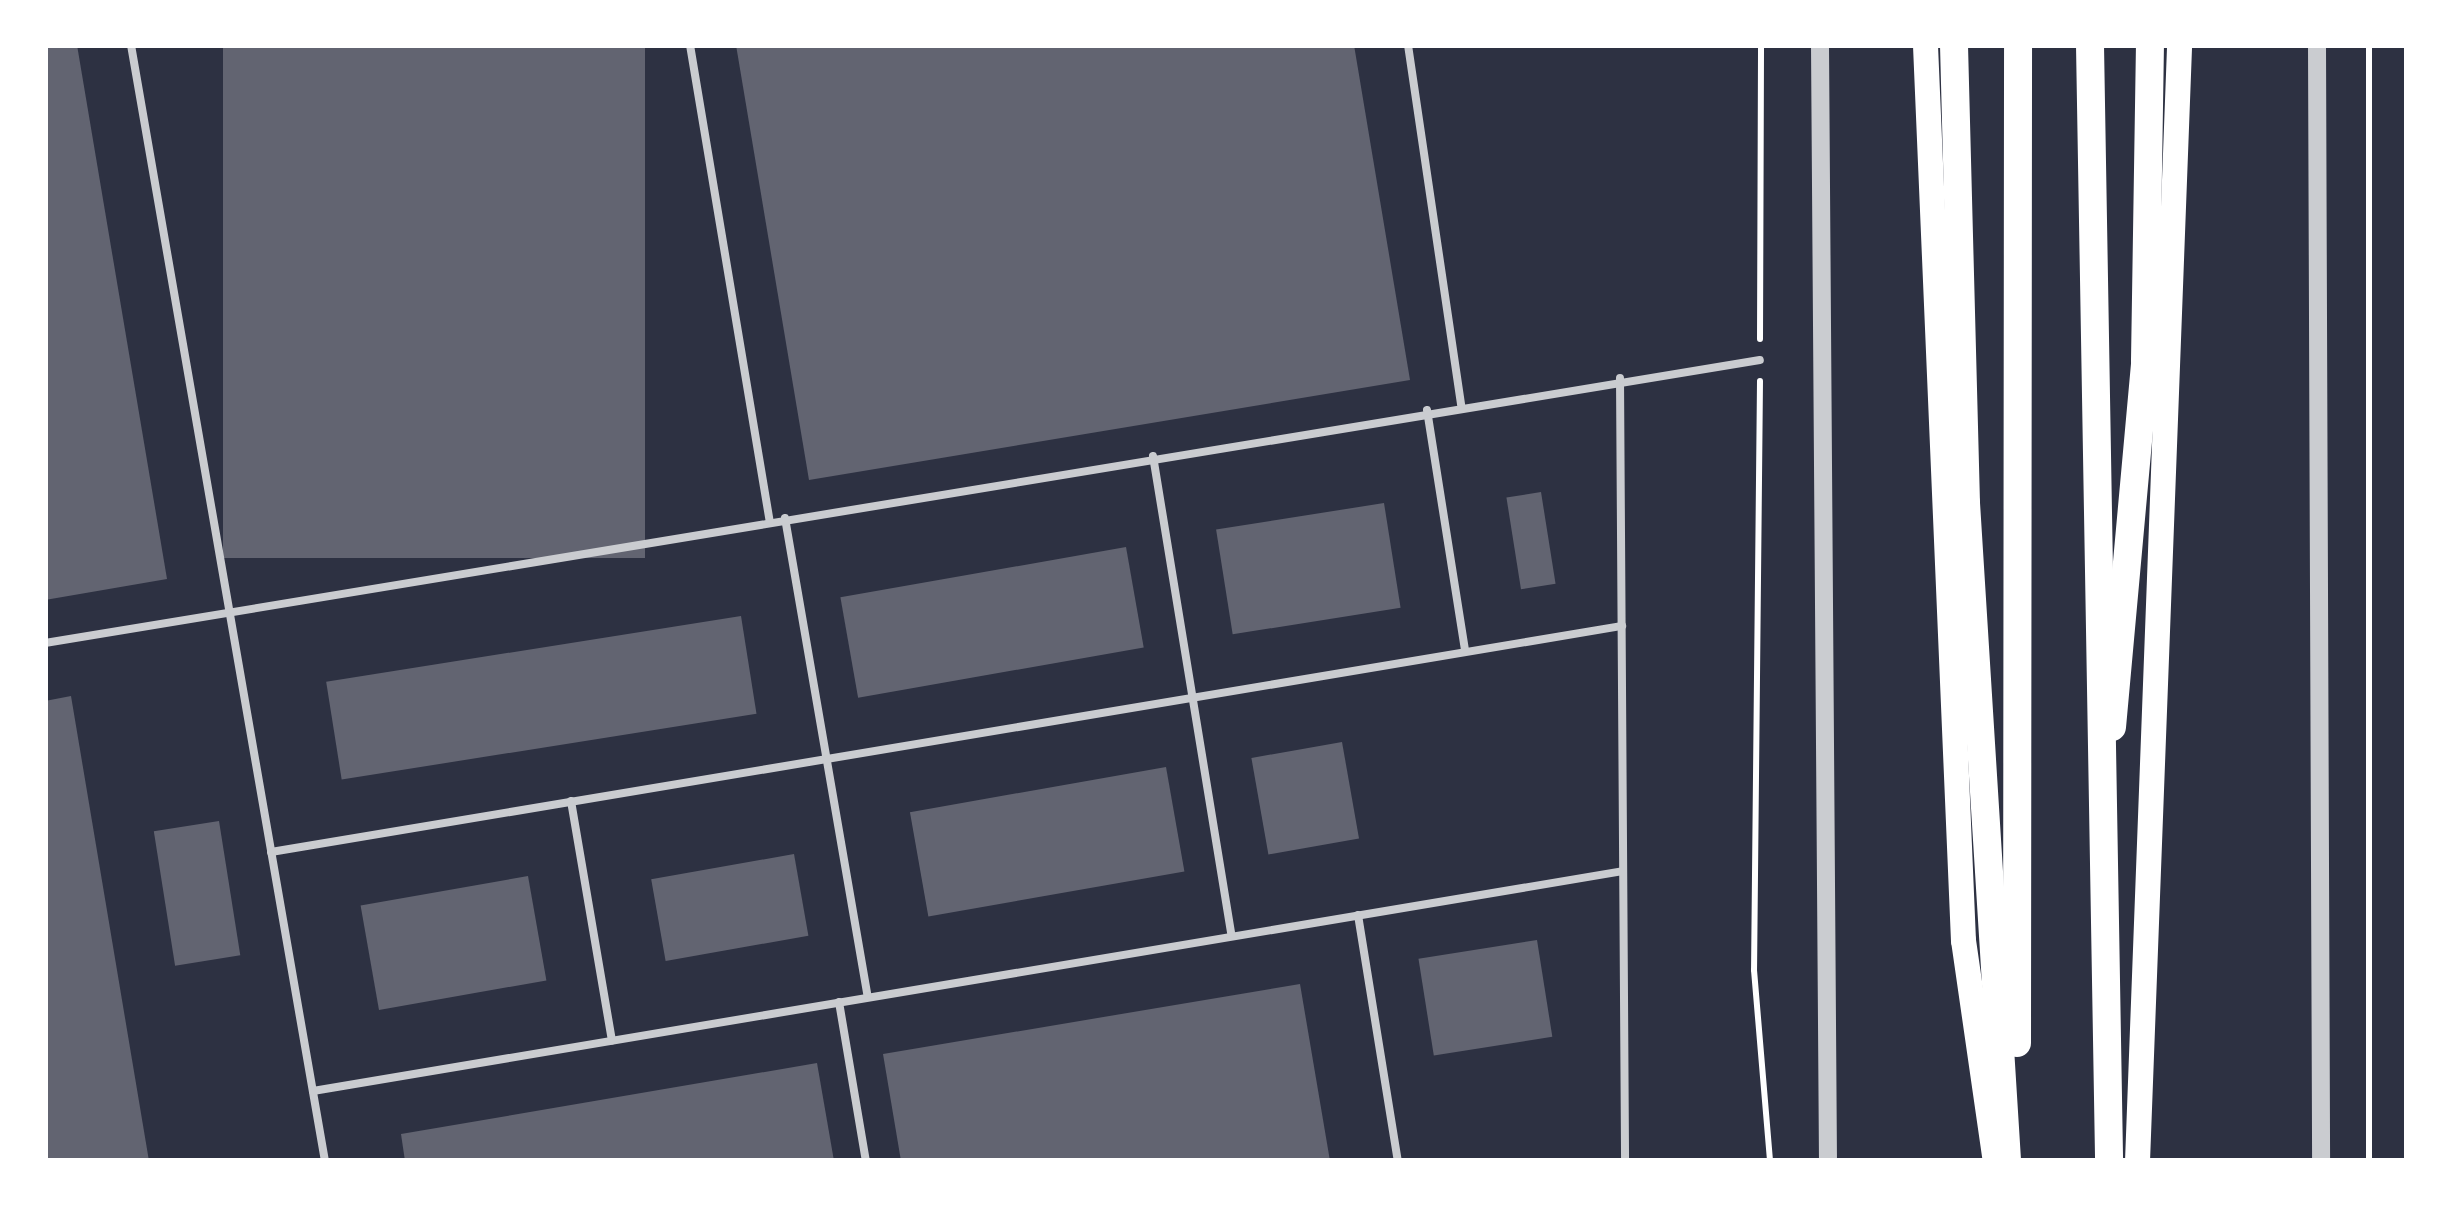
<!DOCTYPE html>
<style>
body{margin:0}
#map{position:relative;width:2452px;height:1206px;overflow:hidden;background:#2d3142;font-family:Raleway,sans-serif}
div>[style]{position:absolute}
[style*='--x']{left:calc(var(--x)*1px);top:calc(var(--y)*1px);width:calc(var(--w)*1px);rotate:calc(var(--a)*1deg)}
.building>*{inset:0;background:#626471;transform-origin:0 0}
.path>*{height:6px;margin:-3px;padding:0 3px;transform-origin:3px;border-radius:3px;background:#fff}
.service>*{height:8px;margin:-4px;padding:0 4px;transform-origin:4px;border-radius:4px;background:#caccd0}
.tertiary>*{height:18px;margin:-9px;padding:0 9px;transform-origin:9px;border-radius:9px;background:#caccd0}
.primary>*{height:25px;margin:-12.5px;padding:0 12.5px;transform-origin:12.5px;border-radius:12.5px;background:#fff}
.trunk>*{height:28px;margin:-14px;padding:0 14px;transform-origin:14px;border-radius:14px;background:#fff}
span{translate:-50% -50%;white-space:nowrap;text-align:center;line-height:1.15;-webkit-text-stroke:10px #fff;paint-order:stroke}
.frame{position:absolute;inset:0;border:48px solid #fff;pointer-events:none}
</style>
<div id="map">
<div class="building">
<i style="clip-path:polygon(45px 45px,77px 45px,167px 579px,45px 600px)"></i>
<i style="left:223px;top:45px;width:422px;height:513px"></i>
<i style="clip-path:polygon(736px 45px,1354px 45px,1410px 380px,809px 480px)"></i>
<i style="left:1541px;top:492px;width:93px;height:35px;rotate:81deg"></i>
<i style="left:1384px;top:503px;width:106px;height:170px;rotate:81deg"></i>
<i style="left:1126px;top:547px;width:102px;height:290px;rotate:80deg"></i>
<i style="left:741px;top:616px;width:99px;height:420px;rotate:81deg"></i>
<i style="clip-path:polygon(71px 696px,149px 1161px,45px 1161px,45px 701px)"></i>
<i style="left:1342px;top:742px;width:98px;height:92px;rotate:80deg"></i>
<i style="left:1166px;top:767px;width:106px;height:260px;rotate:80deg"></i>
<i style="left:219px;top:821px;width:136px;height:66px;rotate:81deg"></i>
<i style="left:794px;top:854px;width:83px;height:145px;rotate:80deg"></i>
<i style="left:528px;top:876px;width:106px;height:170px;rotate:80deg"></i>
<i style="left:1537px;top:940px;width:98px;height:120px;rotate:81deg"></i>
<i style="clip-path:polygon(1300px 984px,1330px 1161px,901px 1161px,883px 1054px)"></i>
<i style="clip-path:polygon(817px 1063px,834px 1161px,405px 1161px,401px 1134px)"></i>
</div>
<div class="path">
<i style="--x:2369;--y:45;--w:1116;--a:90"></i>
<i style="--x:1760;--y:339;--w:294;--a:-89.8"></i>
<i style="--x:1760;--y:381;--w:589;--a:90.58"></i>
<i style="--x:1754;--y:970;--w:192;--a:85.2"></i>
</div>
<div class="service">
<i style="--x:131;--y:45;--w:1133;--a:80.14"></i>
<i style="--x:690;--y:45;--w:483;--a:80.5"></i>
<i style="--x:1408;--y:45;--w:364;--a:81.6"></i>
<i style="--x:1620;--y:378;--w:783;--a:89.63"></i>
<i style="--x:1427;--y:410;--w:242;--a:81"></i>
<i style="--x:1153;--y:456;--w:486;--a:80.7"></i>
<i style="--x:785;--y:518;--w:486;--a:80.2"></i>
<i style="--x:45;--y:643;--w:1738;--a:-9.37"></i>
<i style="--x:571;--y:801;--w:243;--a:80.3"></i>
<i style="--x:271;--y:852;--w:1370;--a:-9.5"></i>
<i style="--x:1358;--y:915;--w:249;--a:80.8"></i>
<i style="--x:839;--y:1002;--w:161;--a:80.4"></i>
<i style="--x:313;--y:1091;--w:1328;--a:-9.53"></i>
</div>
<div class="tertiary">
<i style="--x:1820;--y:45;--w:1116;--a:89.59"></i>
<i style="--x:2317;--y:45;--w:1116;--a:89.79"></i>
</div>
<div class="primary">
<i style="--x:1925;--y:45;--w:896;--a:87.57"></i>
<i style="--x:1963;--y:940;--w:223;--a:81.8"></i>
<i style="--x:2137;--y:1161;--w:1117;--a:-87.84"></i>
</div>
<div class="trunk">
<i style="--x:1954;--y:45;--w:458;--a:88.5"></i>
<i style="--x:1966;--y:503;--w:659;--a:86.43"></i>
<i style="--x:2090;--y:45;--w:1116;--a:89.02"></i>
<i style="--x:2112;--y:727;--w:367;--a:-84.8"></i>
<i style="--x:2145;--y:361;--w:316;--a:-89.1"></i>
<i style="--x:2017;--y:1043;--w:998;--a:-89.94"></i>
</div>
<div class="frame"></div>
</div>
